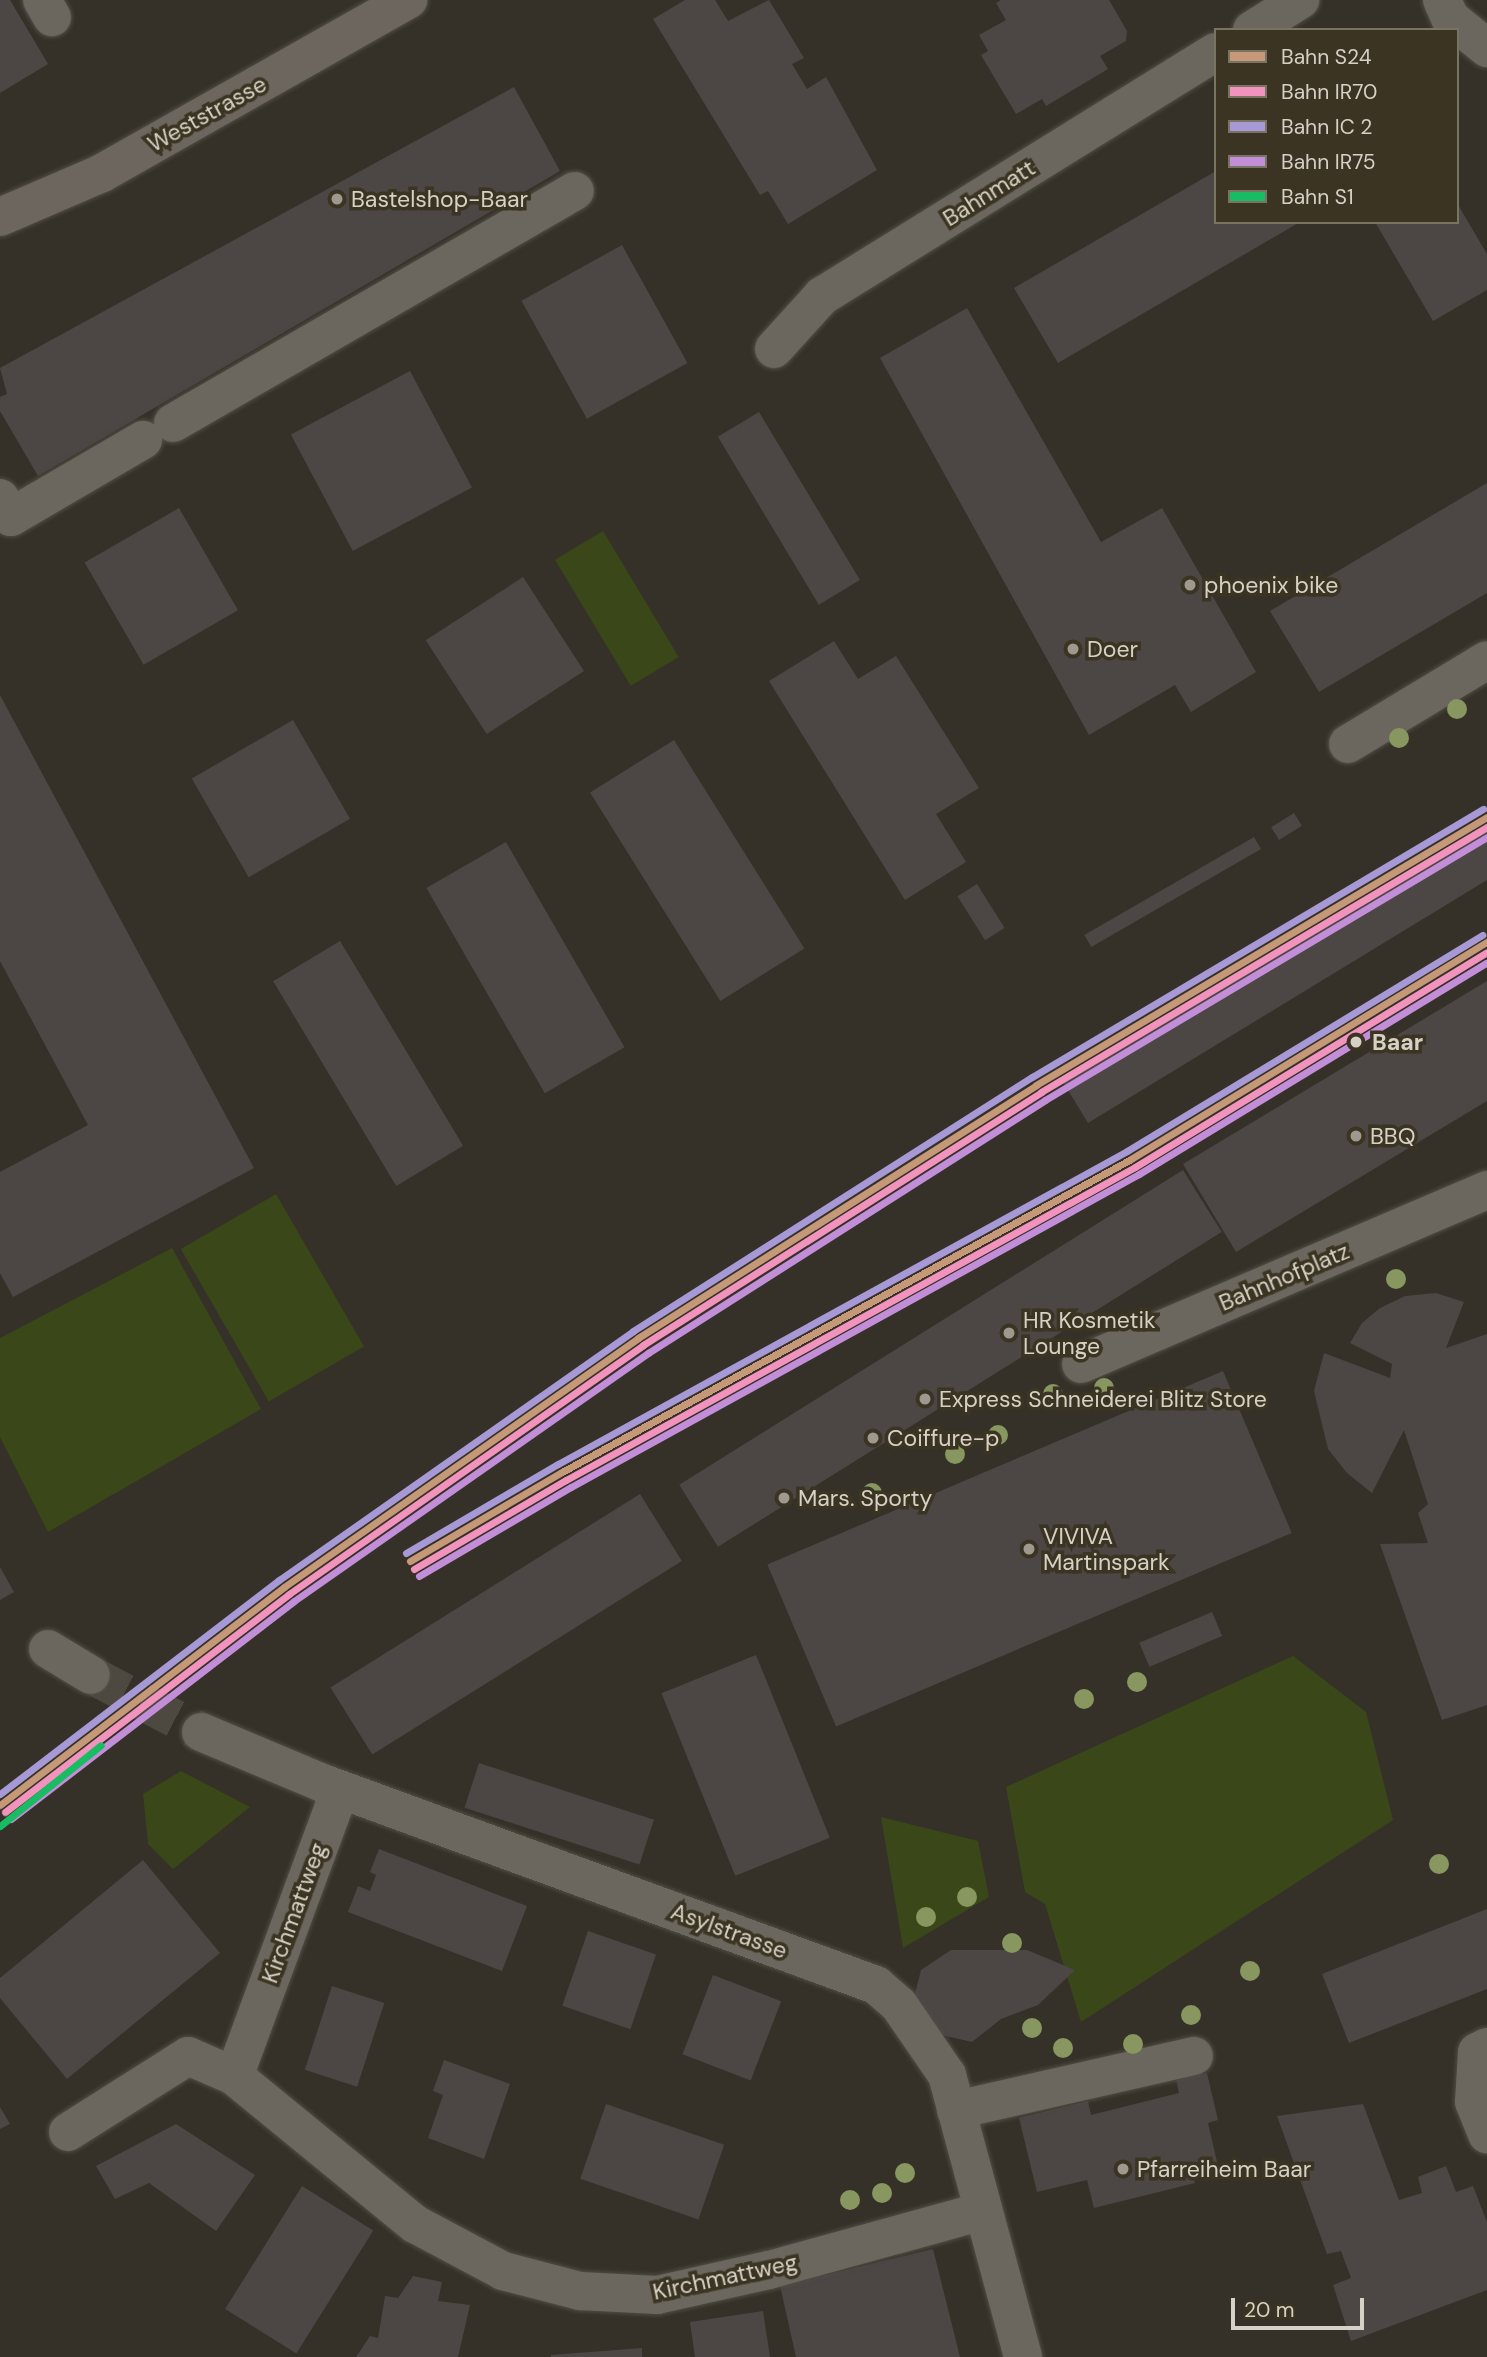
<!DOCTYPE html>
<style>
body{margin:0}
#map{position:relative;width:1487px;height:2357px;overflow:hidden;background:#353128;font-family:"DM Sans",sans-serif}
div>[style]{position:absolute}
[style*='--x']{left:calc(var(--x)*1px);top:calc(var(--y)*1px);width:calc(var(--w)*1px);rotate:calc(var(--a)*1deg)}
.green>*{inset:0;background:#3a4718;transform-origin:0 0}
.building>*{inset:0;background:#4c4645;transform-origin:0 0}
.minor-tunnel>*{height:38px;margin-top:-19px;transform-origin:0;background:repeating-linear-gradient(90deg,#4d4940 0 38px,transparent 0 57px)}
.roads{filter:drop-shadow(0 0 2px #504d45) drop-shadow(0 0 2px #504d45)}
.minor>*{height:38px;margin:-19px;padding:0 19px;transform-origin:19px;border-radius:19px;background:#6b675f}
.major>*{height:38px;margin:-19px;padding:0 19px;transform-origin:19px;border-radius:19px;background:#6c665f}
.rail-1>*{height:7px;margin:-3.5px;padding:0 3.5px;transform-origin:3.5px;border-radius:3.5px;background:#c59877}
.rail-2>*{height:7px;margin:-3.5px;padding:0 3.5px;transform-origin:3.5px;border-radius:3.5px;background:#f193bd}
.rail-3>*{height:7px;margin:-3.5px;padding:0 3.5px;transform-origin:3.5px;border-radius:3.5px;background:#a699d6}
.rail-4>*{height:7px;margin:-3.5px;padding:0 3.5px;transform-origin:3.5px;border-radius:3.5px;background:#c28ed7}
.rail-5>*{height:7px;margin:-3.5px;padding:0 3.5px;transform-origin:3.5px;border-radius:3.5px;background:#1abc63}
.trees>*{width:20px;height:20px;margin:-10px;border-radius:50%;background:#87975f}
.dots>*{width:19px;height:19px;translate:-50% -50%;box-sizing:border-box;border:4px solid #3b3422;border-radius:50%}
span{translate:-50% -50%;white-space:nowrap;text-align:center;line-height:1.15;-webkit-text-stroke:7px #3b3422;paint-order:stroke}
.street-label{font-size:23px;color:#d6d1c6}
.poi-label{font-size:23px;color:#d6d1c6}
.left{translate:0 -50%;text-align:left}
.stop-label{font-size:23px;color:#d6d1c6;font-weight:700}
.legend{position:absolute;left:1214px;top:28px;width:245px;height:196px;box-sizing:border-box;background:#3b3422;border:2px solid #797364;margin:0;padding:9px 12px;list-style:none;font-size:21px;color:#d6d1c6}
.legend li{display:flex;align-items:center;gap:14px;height:35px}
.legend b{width:35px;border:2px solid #797364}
.scale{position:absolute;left:1231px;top:2298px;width:133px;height:32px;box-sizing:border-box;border:4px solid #d6d1c6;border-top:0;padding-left:9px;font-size:21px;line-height:24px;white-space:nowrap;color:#d6d1c6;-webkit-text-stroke:5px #3b3422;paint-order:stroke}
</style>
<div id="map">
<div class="green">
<i style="left:603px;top:531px;width:147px;height:56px;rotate:59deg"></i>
<i style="left:276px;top:1194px;width:176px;height:110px;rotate:60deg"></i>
<i style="clip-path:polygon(172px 1248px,261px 1409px,48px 1532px,0 1437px,0 1338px)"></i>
<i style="clip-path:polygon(1293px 1656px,1366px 1712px,1393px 1820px,1081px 2022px,1045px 1904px,1025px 1892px,1006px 1787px)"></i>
<i style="clip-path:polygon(181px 1771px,250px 1807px,173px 1869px,148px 1844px,143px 1794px)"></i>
<i style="clip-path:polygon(881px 1817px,978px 1841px,989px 1897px,903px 1948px)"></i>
</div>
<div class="building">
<i style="clip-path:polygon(0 0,10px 0,48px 64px,0 93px)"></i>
<i style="clip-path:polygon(685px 0,715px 0,728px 21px,769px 0,804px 58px,792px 64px,807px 89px,826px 77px,877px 170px,788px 224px,768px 191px,760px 195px,653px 19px)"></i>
<i style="clip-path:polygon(1001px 0,1109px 0,1127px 31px,1126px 41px,1100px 56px,1108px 69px,1046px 106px,1042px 99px,1016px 114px,981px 55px,988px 51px,979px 35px,1006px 20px,996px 3px)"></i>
<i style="clip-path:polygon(514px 87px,560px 171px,38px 476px,0 411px,0 397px,7px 394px,0 368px)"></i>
<i style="clip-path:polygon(1216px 171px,1216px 222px,1300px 222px,1058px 363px,1014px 288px)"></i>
<i style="clip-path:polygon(1457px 203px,1487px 254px,1487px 290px,1433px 321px,1375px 222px,1457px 222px)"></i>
<i style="left:622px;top:245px;width:135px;height:115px;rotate:61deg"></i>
<i style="clip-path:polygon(967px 308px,1101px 542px,1162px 508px,1256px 672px,1191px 712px,1175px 685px,1089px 735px,880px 358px)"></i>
<i style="left:410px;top:371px;width:132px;height:135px;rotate:62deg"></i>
<i style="left:759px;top:412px;width:196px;height:48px;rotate:59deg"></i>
<i style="clip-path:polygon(1487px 483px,1487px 593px,1319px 692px,1270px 611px)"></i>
<i style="left:179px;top:508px;width:118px;height:109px;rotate:60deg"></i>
<i style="left:523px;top:577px;width:112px;height:116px;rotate:57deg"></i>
<i style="clip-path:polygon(834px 641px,858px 679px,896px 656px,979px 788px,936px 814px,966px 862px,905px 900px,769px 681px)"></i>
<i style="clip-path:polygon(0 695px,254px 1168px,13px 1297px,0 1273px,0 1172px,88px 1125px,0 961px)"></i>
<i style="left:293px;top:720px;width:114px;height:117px;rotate:60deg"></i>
<i style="left:674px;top:740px;width:246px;height:99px;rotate:58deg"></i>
<i style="left:1294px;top:813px;width:15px;height:27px;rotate:58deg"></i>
<i style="clip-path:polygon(1487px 830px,1487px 880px,1088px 1123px,1063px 1082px)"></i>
<i style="left:1254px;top:837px;width:14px;height:196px;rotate:60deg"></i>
<i style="left:506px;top:842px;width:237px;height:92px;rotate:60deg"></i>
<i style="left:977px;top:884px;width:52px;height:23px;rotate:58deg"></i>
<i style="left:340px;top:941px;width:239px;height:78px;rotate:59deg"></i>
<i style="clip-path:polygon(1487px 981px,1487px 1101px,1236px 1252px,1183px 1164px)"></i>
<i style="left:1183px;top:1170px;width:73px;height:594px;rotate:58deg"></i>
<i style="clip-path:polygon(1436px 1293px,1464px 1302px,1446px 1348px,1487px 1334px,1487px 1705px,1442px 1720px,1380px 1544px,1428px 1543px,1418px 1513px,1428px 1504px,1404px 1430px,1372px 1493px,1347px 1473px,1328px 1449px,1314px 1391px,1324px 1353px,1390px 1378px,1392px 1364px,1350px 1343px,1362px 1323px,1380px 1308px,1405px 1296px)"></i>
<i style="left:1223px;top:1371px;width:176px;height:495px;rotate:67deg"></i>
<i style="left:640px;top:1494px;width:79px;height:365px;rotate:58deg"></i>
<i style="clip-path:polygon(0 1567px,14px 1592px,0 1600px)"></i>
<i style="left:1212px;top:1612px;width:26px;height:79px;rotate:67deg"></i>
<i style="left:756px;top:1655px;width:197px;height:102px;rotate:68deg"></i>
<i style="left:479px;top:1763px;width:184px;height:47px;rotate:18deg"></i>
<i style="clip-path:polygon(379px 1849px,527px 1906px,502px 1971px,348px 1912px,358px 1886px,370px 1891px,376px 1875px,370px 1872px)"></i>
<i style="clip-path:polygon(143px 1860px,220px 1953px,67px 2079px,0 1998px,0 1978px)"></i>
<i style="clip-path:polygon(1487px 1909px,1487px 1989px,1349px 2043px,1322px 1974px)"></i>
<i style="left:588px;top:1931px;width:72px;height:79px;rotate:19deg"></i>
<i style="clip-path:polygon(951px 1950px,1027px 1950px,1075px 1970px,1038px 2005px,1001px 2019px,972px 2042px,933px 2033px,912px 2005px,921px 1970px)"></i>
<i style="left:713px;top:1975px;width:73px;height:85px;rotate:21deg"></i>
<i style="left:332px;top:1986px;width:55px;height:88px;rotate:18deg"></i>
<i style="clip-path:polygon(444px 2060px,510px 2084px,484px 2159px,428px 2138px,443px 2095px,433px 2091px)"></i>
<i style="clip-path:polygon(1207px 2073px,1218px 2120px,1208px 2123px,1218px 2166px,1192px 2172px,1195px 2183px,1094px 2208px,1087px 2180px,1037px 2192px,1019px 2118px,1088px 2101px,1091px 2115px,1179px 2093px,1176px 2080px)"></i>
<i style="left:606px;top:2104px;width:125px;height:79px;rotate:19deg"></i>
<i style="clip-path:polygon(1363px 2104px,1399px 2200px,1422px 2193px,1418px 2177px,1446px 2166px,1456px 2192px,1473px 2186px,1487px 2222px,1487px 2290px,1351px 2341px,1333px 2285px,1351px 2278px,1341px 2251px,1327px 2254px,1277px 2116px)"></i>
<i style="clip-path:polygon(0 2107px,10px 2124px,0 2129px)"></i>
<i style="clip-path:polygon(176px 2124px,255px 2175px,216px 2231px,149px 2183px,115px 2199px,96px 2166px)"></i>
<i style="left:302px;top:2186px;width:84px;height:145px;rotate:32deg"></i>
<i style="clip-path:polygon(933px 2249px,960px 2357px,796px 2357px,780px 2286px)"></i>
<i style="clip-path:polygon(413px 2276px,442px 2282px,438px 2301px,470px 2305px,458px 2357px,356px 2357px,370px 2336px,378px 2338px,385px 2296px,398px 2298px)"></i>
<i style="clip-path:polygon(763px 2311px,770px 2357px,695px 2357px,690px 2322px)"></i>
<i style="clip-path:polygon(642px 2348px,642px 2357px,551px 2357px,551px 2355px)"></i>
</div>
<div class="minor-tunnel">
<i style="--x:91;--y:1675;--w:124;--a:27.4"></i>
</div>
<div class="roads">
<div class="minor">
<i style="--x:42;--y:0;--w:20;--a:60"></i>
<i style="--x:1442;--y:0;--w:20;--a:66"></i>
<i style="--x:1450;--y:18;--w:48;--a:39"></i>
<i style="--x:1252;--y:30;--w:57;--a:-32"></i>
<i style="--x:774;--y:349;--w:72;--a:-47.8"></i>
<i style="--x:822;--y:296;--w:463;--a:-31.8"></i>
<i style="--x:173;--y:423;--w:464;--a:-30"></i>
<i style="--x:0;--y:498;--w:22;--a:60"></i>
<i style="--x:11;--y:517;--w:153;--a:-30.3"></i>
<i style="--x:1348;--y:744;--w:162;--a:-31.1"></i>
<i style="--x:1081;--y:1364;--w:442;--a:-23.2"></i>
<i style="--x:48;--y:1649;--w:50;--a:31.2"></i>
<i style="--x:201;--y:1732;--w:129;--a:22.8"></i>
<i style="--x:320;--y:1782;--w:592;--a:20.06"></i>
<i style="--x:876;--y:1985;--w:30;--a:41"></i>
<i style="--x:899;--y:2005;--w:85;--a:55.6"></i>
<i style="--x:947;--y:2075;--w:292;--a:74.9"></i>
<i style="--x:340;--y:1790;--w:305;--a:110.3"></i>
<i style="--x:234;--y:2076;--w:234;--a:39.3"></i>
<i style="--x:415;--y:2224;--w:100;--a:28.1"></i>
<i style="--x:503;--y:2271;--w:80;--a:14.6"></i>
<i style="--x:580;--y:2291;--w:77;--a:3"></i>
<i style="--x:657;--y:2295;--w:115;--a:-12.6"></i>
<i style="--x:769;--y:2270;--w:222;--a:-15.4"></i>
<i style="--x:1487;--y:2047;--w:11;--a:153"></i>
<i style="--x:1477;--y:2052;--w:50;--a:93.4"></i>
<i style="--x:1474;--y:2102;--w:35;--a:68"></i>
<i style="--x:956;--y:2110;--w:244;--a:-12.8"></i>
<i style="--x:68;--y:2132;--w:142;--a:-32.3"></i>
<i style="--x:188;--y:2056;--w:50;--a:23.5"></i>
</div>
<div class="major">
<i style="--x:0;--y:217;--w:111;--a:-23.3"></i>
<i style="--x:102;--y:173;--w:352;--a:-29.5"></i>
</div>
</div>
<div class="rail-1">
<i style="--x:410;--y:1561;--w:176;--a:-30.4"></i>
<i style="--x:562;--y:1472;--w:649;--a:-28.81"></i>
<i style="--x:1131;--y:1159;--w:417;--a:-31.4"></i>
<i style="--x:0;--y:1805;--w:358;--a:-37.5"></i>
<i style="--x:284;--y:1587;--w:433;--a:-35.1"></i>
<i style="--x:638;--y:1338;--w:472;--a:-32.4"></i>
<i style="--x:1036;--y:1085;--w:525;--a:-30.72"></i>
</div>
<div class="rail-2">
<i style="--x:414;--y:1569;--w:176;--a:-30.4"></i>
<i style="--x:566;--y:1480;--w:649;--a:-28.81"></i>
<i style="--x:1135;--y:1167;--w:412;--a:-31.4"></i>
<i style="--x:5;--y:1812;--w:358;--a:-37.5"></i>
<i style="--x:289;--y:1594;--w:433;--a:-35.1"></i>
<i style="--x:643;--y:1345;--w:472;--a:-32.4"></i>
<i style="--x:1041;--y:1092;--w:519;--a:-30.72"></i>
</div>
<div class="rail-3">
<i style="--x:406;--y:1553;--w:176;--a:-30.4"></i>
<i style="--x:558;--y:1464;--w:649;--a:-28.81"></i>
<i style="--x:1127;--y:1151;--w:416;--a:-31.3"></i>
<i style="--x:0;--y:1794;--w:352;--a:-37.5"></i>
<i style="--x:279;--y:1580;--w:433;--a:-35.1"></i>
<i style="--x:633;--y:1331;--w:473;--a:-32.5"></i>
<i style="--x:1032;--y:1077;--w:525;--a:-30.72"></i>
</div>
<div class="rail-4">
<i style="--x:419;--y:1576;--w:176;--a:-30.4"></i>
<i style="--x:571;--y:1487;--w:649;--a:-28.86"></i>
<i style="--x:1139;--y:1174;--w:407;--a:-31.3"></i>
<i style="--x:11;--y:1819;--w:357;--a:-37.6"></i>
<i style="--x:294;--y:1601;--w:432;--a:-35"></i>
<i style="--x:648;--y:1353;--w:471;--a:-32.5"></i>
<i style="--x:1045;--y:1100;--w:514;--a:-30.75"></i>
</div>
<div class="rail-5">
<i style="--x:0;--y:1826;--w:129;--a:-38.7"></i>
</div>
<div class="trees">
<i style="left:1457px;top:709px"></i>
<i style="left:1399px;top:738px"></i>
<i style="left:1396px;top:1279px"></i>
<i style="left:1104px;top:1388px"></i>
<i style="left:1053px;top:1394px"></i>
<i style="left:998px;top:1435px"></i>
<i style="left:955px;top:1454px"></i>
<i style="left:872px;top:1493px"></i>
<i style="left:1137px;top:1682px"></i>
<i style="left:1084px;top:1699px"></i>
<i style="left:1439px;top:1864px"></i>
<i style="left:967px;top:1897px"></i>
<i style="left:926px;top:1917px"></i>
<i style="left:1012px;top:1943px"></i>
<i style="left:1250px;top:1971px"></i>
<i style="left:1191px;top:2015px"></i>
<i style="left:1032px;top:2028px"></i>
<i style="left:1133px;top:2044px"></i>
<i style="left:1063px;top:2048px"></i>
<i style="left:905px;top:2173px"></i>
<i style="left:882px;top:2193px"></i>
<i style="left:850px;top:2200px"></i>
</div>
<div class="dots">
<i style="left:337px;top:199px;background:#9e998f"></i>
<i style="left:1190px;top:585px;background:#9e998f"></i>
<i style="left:1073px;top:649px;background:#9e998f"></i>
<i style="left:1356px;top:1042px;background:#d6d1c6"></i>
<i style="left:1356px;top:1136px;background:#9e998f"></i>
<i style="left:1009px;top:1333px;background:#9e998f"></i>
<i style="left:925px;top:1399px;background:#9e998f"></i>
<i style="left:873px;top:1438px;background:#9e998f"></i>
<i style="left:784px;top:1498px;background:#9e998f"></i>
<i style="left:1029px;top:1549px;background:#9e998f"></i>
<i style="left:1123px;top:2169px;background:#9e998f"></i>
</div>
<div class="street-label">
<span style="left:207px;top:114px;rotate:-29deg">Weststrasse</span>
<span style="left:989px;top:193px;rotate:-32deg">Bahnmatt</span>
<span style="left:1284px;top:1277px;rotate:-23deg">Bahnhofplatz</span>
<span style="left:294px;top:1913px;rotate:-70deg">Kirchmattweg</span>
<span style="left:729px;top:1931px;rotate:20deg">Asylstrasse</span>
<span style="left:725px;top:2277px;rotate:-12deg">Kirchmattweg</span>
</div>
<div class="poi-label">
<span class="left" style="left:351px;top:199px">Bastelshop-Baar</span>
<span class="left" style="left:1204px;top:585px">phoenix bike</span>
<span class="left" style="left:1087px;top:649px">Doer</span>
<span class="left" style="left:1370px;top:1136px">BBQ</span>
<span class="left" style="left:1023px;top:1333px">HR Kosmetik<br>Lounge</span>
<span class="left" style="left:939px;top:1399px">Express Schneiderei Blitz Store</span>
<span class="left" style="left:887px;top:1438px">Coiffure-p</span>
<span class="left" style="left:798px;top:1498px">Mars. Sporty</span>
<span class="left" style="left:1043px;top:1549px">VIVIVA<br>Martinspark</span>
<span class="left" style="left:1137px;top:2169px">Pfarreiheim Baar</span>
</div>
<div class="stop-label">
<span class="left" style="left:1372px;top:1042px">Baar</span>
</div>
<ul class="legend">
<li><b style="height:9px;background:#c59877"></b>Bahn S24</li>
<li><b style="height:9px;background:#f193bd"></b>Bahn IR70</li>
<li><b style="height:9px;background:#a699d6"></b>Bahn IC 2</li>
<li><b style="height:9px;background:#c28ed7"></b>Bahn IR75</li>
<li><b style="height:9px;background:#1abc63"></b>Bahn S1</li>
</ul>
<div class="scale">20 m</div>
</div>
